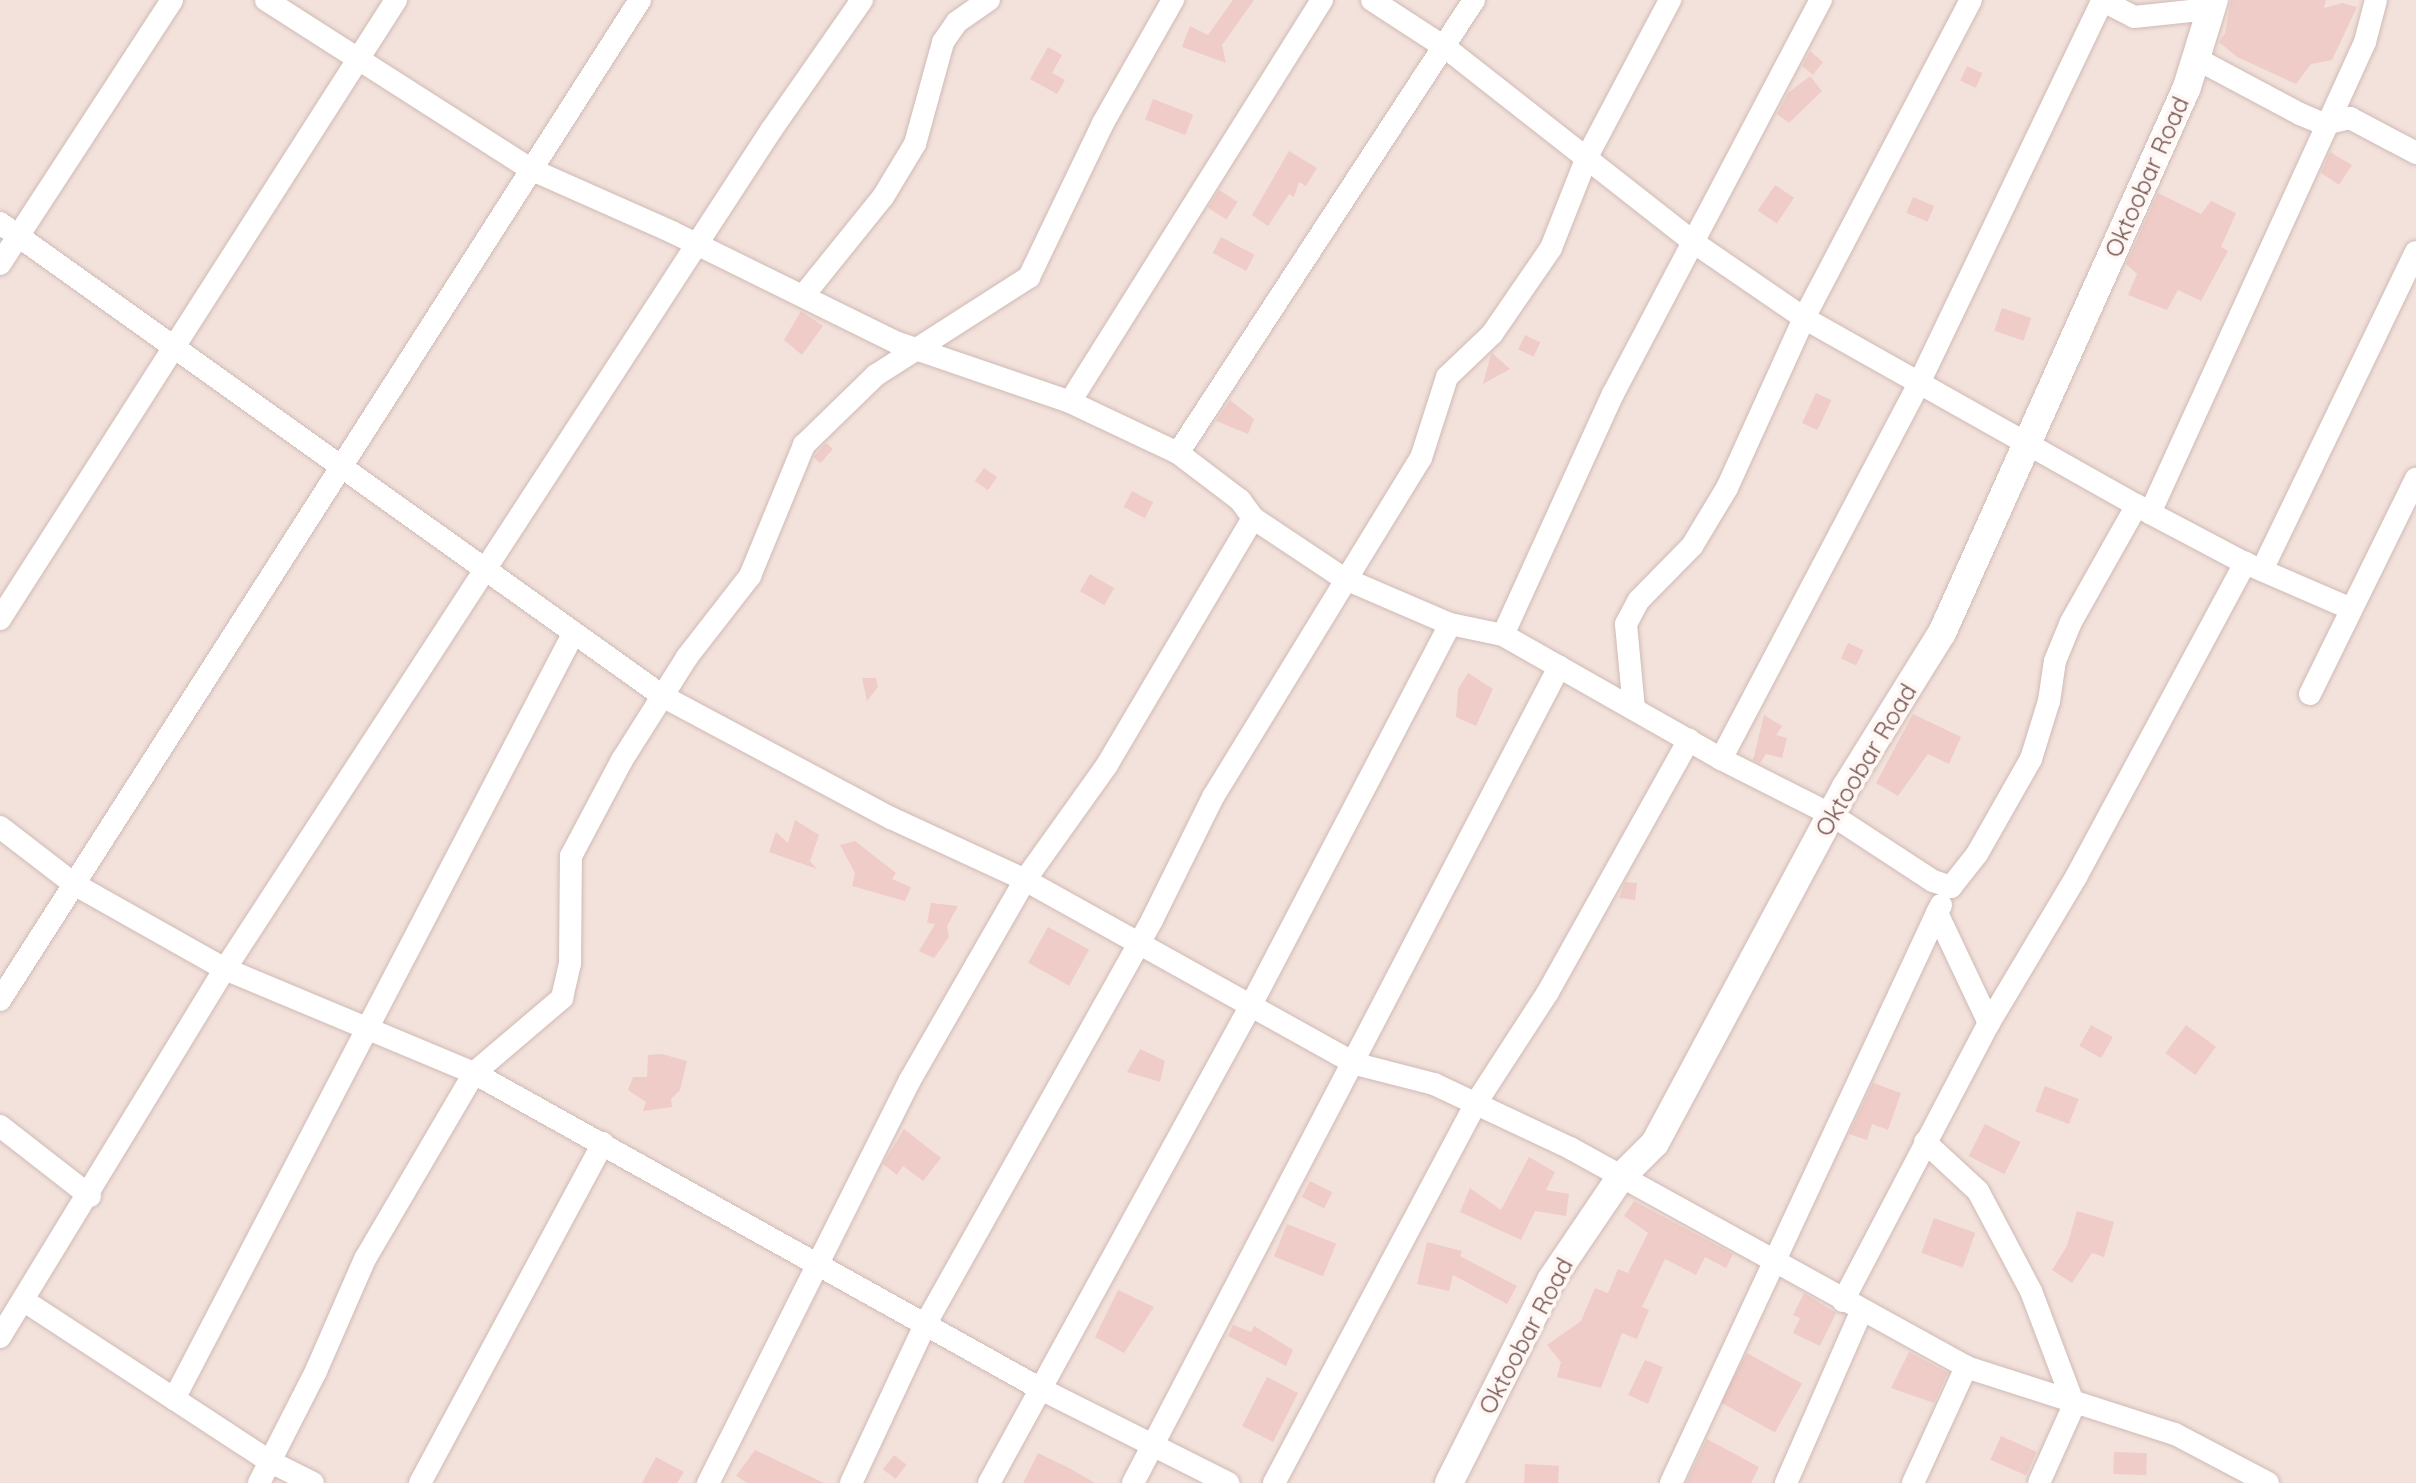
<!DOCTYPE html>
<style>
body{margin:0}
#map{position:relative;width:2416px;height:1483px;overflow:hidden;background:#fcf2ed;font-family:Quicksand,sans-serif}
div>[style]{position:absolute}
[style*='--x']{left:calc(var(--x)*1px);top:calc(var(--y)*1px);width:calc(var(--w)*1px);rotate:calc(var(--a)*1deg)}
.residential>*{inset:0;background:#f3e2dc;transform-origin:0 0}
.building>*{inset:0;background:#efccc7;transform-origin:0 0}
.roads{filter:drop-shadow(0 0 2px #d0bab5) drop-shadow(0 0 2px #d0bab5)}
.minor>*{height:22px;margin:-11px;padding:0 11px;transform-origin:11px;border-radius:11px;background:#fff}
.tertiary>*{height:28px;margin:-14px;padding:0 14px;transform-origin:14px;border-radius:14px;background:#fff}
span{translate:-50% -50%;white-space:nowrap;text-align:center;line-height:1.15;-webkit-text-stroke:8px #fef7f4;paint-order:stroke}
.street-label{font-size:24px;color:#765451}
</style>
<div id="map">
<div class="residential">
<i style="left:0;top:0;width:2416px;height:1483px"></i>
</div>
<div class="building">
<i style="clip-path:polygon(1233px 0,1254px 0,1222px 45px,1226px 63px,1182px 47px,1190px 26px,1208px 35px)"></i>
<i style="clip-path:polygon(2231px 0,2326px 0,2324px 8px,2342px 3px,2357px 7px,2332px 60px,2311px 64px,2296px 84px,2237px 57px,2219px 42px,2225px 33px)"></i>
<i style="clip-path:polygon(1048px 47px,1062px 55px,1052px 73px,1065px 80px,1057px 94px,1030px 79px)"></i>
<i style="clip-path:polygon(1810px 51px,1823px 62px,1813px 75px,1802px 66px)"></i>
<i style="left:1967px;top:66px;width:17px;height:16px;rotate:25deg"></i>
<i style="clip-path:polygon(1810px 76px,1822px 91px,1789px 123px,1777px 114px,1788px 93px)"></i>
<i style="left:1153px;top:99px;width:43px;height:22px;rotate:21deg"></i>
<i style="clip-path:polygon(1289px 151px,1317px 168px,1306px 186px,1299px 182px,1294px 197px,1289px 194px,1268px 226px,1252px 215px)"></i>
<i style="clip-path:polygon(2330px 152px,2352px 165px,2339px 185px,2321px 173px)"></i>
<i style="left:1775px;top:185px;width:23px;height:31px;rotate:34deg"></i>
<i style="left:1219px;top:190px;width:22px;height:21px;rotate:32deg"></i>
<i style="clip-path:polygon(2158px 193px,2201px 214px,2211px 201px,2236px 213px,2221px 247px,2228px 251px,2201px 301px,2178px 290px,2167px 310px,2128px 295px,2137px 274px,2126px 264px)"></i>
<i style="left:1913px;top:197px;width:23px;height:17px;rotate:23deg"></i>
<i style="left:1221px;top:237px;width:38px;height:18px;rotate:28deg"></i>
<i style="left:2002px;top:308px;width:31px;height:24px;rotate:19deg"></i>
<i style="clip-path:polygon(801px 311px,823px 326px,802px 355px,784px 340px)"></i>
<i style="left:1525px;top:335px;width:17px;height:16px;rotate:25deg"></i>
<i style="clip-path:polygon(1492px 353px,1510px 369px,1483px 384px,1491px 354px)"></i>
<i style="left:1816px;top:393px;width:17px;height:33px;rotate:25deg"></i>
<i style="clip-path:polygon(1230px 400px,1254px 419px,1248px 434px,1216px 421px)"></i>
<i style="left:826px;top:443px;width:9px;height:19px;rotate:41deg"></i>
<i style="left:984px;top:468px;width:16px;height:16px;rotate:35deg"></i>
<i style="left:1132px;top:491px;width:24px;height:18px;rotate:28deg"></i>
<i style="left:1090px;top:574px;width:28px;height:20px;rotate:30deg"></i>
<i style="left:1848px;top:643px;width:17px;height:17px;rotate:25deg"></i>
<i style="clip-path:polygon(1468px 673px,1493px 689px,1476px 726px,1456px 717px,1458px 689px)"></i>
<i style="clip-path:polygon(862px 678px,876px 678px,878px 687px,867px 701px)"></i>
<i style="clip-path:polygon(1913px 714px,1961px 737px,1949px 764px,1928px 754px,1898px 796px,1876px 783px)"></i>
<i style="clip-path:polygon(1764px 715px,1782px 726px,1776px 735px,1787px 738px,1782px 758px,1766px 754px,1760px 763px,1753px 760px)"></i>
<i style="clip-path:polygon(795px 820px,819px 835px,810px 861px,817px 869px,769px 852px,776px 832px,788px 843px)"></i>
<i style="clip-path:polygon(855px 841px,896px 873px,892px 879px,911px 887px,905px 901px,852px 886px,855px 873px,840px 845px)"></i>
<i style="clip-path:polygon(1625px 882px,1637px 883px,1635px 900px,1619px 898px)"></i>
<i style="clip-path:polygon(931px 903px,958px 906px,947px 926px,949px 937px,934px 958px,919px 951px,935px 924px,927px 923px)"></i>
<i style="left:1048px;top:927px;width:47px;height:41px;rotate:29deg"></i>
<i style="left:2091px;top:1025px;width:25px;height:24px;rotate:29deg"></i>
<i style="left:2186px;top:1025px;width:37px;height:35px;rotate:36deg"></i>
<i style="clip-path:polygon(1140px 1049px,1165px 1061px,1160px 1082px,1127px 1072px)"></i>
<i style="clip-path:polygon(662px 1054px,687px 1061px,680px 1090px,671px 1099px,672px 1107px,643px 1111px,646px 1102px,628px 1090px,633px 1077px,647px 1077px,648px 1055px)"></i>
<i style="clip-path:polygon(1873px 1083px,1901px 1093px,1888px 1130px,1872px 1124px,1867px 1140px,1849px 1134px)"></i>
<i style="left:2045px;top:1086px;width:36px;height:27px;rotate:21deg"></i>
<i style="left:1985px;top:1124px;width:40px;height:36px;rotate:27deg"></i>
<i style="clip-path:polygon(904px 1129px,941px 1158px,923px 1181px,903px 1166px,897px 1175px,883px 1164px)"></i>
<i style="clip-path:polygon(1529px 1157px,1555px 1172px,1546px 1190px,1569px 1194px,1566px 1216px,1535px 1211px,1521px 1240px,1460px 1212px,1470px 1188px,1501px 1210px)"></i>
<i style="left:1310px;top:1181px;width:25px;height:18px;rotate:27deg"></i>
<i style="clip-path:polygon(1634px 1201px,1733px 1254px,1726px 1268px,1705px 1257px,1696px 1275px,1665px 1259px,1642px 1307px,1649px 1310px,1637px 1339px,1622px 1333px,1601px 1388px,1557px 1377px,1561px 1362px,1547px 1345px,1581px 1321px,1595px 1288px,1608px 1293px,1618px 1269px,1628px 1273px,1648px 1233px,1624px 1216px)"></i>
<i style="clip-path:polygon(2077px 1211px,2114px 1222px,2104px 1257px,2092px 1253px,2072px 1283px,2052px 1270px,2067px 1246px)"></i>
<i style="left:1934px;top:1218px;width:44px;height:37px;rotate:20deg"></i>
<i style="left:1287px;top:1224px;width:53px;height:35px;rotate:22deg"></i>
<i style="clip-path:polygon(1427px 1242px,1462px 1251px,1460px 1256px,1517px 1286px,1507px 1304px,1453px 1275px,1449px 1291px,1417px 1284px)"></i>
<i style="clip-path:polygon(1118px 1290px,1154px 1307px,1124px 1353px,1095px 1337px)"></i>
<i style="clip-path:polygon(1804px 1293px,1836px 1313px,1820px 1346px,1793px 1333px,1800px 1318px,1793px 1315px)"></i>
<i style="clip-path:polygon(1233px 1325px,1251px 1332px,1254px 1326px,1293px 1350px,1286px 1366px,1228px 1336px)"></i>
<i style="clip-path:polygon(1909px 1352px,1948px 1373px,1934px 1403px,1891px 1388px)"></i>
<i style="left:1747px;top:1353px;width:63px;height:56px;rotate:29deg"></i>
<i style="clip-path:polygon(1645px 1360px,1663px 1367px,1648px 1404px,1628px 1395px)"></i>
<i style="left:1267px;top:1377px;width:35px;height:55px;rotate:27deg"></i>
<i style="left:2001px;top:1436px;width:39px;height:26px;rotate:24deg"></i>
<i style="clip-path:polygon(1707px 1439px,1759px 1467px,1751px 1483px,1686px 1483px)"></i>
<i style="clip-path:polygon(755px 1450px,824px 1483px,747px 1483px,736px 1476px)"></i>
<i style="left:2114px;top:1452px;width:33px;height:22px;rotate:2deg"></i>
<i style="clip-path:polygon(1038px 1453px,1069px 1468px,1095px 1483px,1023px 1483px)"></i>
<i style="left:894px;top:1455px;width:16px;height:18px;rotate:38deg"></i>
<i style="clip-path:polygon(656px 1457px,684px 1472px,677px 1483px,642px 1483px)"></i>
<i style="left:1525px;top:1464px;width:34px;height:19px;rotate:3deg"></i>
</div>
<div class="roads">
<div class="minor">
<i style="--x:266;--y:0;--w:313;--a:32.6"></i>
<i style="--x:530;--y:169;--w:155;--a:23.9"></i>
<i style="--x:672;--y:232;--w:252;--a:26.2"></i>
<i style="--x:898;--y:343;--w:182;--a:18.9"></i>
<i style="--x:1322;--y:0;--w:474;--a:122.1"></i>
<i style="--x:1070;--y:402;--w:119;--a:25.3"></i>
<i style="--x:1178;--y:453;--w:78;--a:37.2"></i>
<i style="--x:1240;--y:500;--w:22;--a:54"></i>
<i style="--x:1253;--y:518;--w:108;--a:33.7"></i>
<i style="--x:1343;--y:578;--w:116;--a:23.3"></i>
<i style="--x:1450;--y:624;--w:54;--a:11.7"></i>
<i style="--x:1503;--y:635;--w:251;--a:29.6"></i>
<i style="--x:1721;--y:759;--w:124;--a:26.8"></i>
<i style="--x:1832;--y:815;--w:121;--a:33.2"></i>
<i style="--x:1933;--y:881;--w:19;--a:18"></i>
<i style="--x:1951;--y:887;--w:42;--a:-51.8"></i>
<i style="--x:1977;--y:854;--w:109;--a:-60.4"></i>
<i style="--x:2031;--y:759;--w:61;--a:-72.8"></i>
<i style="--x:2049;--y:701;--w:40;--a:-81.5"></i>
<i style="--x:2055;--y:661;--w:42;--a:-67.7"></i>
<i style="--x:2071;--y:622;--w:134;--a:-60.6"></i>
<i style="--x:1372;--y:0;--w:88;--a:33"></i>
<i style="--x:1446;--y:48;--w:314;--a:38.1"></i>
<i style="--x:1693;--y:242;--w:135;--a:34.4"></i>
<i style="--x:1804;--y:318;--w:397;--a:29.4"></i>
<i style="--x:2150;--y:513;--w:107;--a:27.8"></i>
<i style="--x:2245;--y:563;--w:113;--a:23.4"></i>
<i style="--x:2101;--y:0;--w:37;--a:27"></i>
<i style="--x:2134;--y:17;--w:76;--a:-6"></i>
<i style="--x:2195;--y:58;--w:119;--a:28.1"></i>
<i style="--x:2300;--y:114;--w:26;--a:23"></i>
<i style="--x:2324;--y:124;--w:27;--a:-13"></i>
<i style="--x:2350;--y:118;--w:75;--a:27.9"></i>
<i style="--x:0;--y:223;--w:816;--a:35.52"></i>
<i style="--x:664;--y:697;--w:257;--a:28.1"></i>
<i style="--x:891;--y:818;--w:148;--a:24.8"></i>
<i style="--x:1025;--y:880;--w:233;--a:119.9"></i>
<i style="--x:909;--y:1082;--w:449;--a:116.6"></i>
<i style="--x:0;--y:264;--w:315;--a:-56.9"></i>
<i style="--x:803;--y:296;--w:127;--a:-51.1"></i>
<i style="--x:883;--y:197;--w:62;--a:-58.9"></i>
<i style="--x:915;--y:144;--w:106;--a:-74.6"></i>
<i style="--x:943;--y:42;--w:24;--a:-55"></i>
<i style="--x:957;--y:22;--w:39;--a:-35"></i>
<i style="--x:1178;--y:453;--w:541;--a:-56.84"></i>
<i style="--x:2150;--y:513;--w:518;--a:-65.46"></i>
<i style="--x:2365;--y:42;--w:43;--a:-75.3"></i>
<i style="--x:1253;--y:518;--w:287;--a:120.6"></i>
<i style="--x:1107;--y:765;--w:141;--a:125.5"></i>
<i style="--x:1025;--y:880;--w:379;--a:29.1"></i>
<i style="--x:1356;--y:1064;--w:81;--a:14.4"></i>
<i style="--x:1434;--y:1084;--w:150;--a:25.2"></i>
<i style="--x:1570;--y:1148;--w:453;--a:28.9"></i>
<i style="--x:1966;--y:1367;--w:219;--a:17.8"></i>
<i style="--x:2175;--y:1434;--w:105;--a:27.8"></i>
<i style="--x:2262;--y:570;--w:353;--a:-64.2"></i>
<i style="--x:0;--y:619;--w:735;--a:-57.39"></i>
<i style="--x:1503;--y:635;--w:265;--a:-65.5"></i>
<i style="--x:1613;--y:394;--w:446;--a:-62.2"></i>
<i style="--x:2310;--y:694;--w:240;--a:-63.8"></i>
<i style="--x:1634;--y:709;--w:85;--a:-95.4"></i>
<i style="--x:1626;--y:624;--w:27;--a:-62"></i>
<i style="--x:1639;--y:600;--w:76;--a:-45.5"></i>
<i style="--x:1692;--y:546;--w:68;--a:-58.9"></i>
<i style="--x:1727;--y:488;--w:187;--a:-65.6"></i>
<i style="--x:1804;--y:318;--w:359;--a:-62.3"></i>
<i style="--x:1721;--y:759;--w:429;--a:-62.2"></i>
<i style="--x:1921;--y:379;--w:419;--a:-64.4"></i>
<i style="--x:0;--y:827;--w:93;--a:37.6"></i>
<i style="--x:74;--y:884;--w:173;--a:29.4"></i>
<i style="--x:225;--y:969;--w:270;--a:22.7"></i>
<i style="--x:474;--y:1073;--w:647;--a:29.14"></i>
<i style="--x:1039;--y:1388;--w:212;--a:26.7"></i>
<i style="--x:1941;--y:905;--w:9;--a:117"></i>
<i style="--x:1937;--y:913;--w:122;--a:64.7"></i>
<i style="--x:0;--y:1000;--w:1187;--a:-57.38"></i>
<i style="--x:0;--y:1126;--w:114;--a:37.9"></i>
<i style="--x:1925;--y:1142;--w:72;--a:42.8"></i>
<i style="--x:1978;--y:1191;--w:113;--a:62.1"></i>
<i style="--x:2031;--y:1291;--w:122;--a:69.3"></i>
<i style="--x:2074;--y:1405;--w:85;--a:114.2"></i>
<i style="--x:23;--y:1300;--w:294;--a:33.2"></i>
<i style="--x:269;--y:1461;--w:49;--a:26.6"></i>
<i style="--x:1843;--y:1301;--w:314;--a:-62.3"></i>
<i style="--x:1989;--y:1023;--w:170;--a:-59.2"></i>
<i style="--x:2076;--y:877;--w:357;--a:-61.7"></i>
<i style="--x:0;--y:1337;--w:431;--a:-58.6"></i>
<i style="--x:225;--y:969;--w:1002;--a:-56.93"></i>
<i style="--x:772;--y:129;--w:157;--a:-55.1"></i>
<i style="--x:174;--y:1399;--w:863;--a:-62.45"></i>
<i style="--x:259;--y:1483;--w:126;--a:-63"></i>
<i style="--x:316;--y:1371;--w:122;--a:-66.4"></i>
<i style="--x:365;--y:1259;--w:216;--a:-59.6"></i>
<i style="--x:474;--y:1073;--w:116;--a:-40.4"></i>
<i style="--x:562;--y:998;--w:35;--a:-77"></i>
<i style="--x:570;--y:964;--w:108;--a:-89.5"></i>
<i style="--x:571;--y:856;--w:109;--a:-62"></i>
<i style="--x:622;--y:760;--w:122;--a:-57.7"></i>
<i style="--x:687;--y:657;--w:103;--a:-52.1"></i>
<i style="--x:750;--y:576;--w:142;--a:-67.6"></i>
<i style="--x:804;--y:445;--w:100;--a:-44.2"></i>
<i style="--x:876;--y:375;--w:182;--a:-32.6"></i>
<i style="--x:1029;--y:277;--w:171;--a:-64.3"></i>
<i style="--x:1103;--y:123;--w:142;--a:-60.4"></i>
<i style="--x:420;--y:1483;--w:386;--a:-61.7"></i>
<i style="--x:851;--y:1483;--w:177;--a:-64.9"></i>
<i style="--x:926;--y:1323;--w:464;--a:-60.7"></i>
<i style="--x:1153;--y:918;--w:135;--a:-63.6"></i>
<i style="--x:1213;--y:797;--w:398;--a:-58.5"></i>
<i style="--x:1421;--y:458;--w:85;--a:-72.2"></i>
<i style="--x:1447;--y:377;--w:62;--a:-43.7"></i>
<i style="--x:1492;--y:334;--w:104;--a:-55.5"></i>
<i style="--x:1551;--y:248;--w:98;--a:-68.4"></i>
<i style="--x:1587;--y:157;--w:178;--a:-62.1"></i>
<i style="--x:989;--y:1483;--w:543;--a:-61.26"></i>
<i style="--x:1250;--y:1007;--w:432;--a:-62.4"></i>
<i style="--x:1133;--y:1483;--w:921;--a:-62.43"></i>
<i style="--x:1274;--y:1483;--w:430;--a:-62"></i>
<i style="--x:1476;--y:1103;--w:132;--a:-57"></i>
<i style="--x:1548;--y:992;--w:289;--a:-60.8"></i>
<i style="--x:1671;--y:1483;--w:629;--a:-64.98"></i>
<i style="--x:1786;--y:1483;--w:189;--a:-66.3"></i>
<i style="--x:1913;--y:1483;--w:128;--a:-65.4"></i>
</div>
<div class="tertiary">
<i style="--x:1449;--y:1483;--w:227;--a:-63.3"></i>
<i style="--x:1551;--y:1280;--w:123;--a:-55.9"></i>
<i style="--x:1620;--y:1178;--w:49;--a:-45"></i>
<i style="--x:1655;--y:1143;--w:404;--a:-61.8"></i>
<i style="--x:1846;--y:787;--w:181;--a:-58.1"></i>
<i style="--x:1942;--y:633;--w:598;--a:-65.83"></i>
<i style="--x:2187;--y:87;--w:91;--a:-72.8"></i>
</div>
</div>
<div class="street-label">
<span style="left:2147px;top:177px;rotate:-66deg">Oktoobar Road</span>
<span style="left:1866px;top:760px;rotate:-59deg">Oktoobar Road</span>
<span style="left:1526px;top:1336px;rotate:-62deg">Oktoobar Road</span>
</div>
</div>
